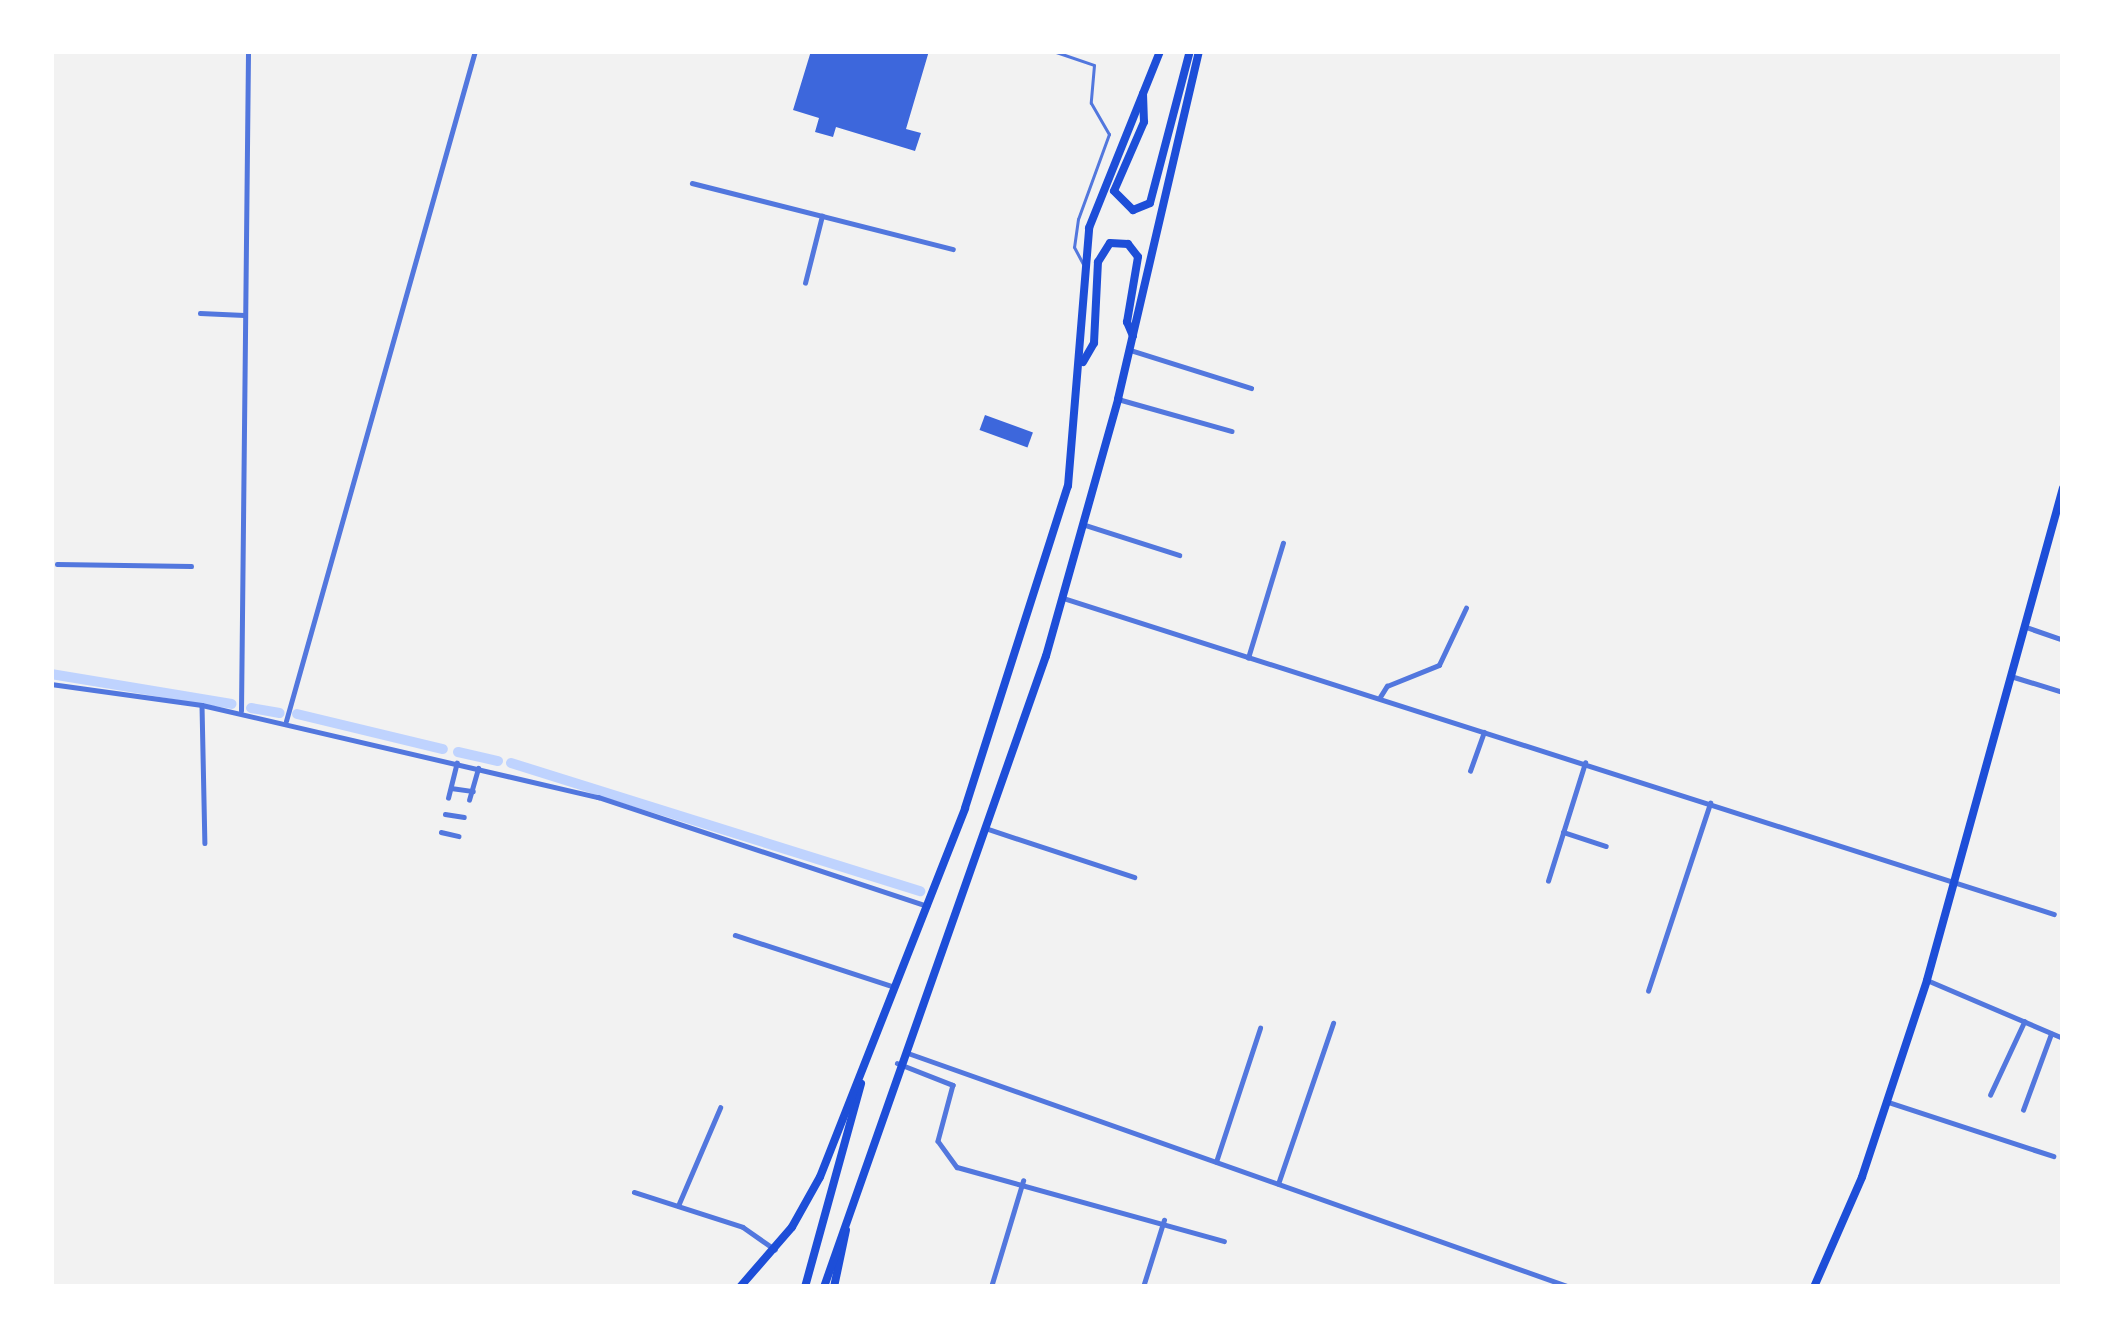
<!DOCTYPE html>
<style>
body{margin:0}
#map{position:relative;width:2114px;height:1338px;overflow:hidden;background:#f2f2f2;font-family:Spectral,serif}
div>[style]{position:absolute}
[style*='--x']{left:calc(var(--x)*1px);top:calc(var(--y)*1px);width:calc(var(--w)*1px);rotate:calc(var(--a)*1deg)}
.canal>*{height:10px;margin:-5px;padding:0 5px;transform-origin:5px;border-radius:5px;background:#bfd3fe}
.building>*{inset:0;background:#3d67dc;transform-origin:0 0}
.service>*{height:3px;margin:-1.5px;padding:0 1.5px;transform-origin:1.5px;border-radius:1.5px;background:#5277de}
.minor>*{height:4.5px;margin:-2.25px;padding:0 2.25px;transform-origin:2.25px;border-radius:2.25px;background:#5277de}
.secondary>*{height:8px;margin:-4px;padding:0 4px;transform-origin:4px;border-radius:4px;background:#1d4ed8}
.trunk>*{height:8px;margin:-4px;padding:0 4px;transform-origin:4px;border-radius:4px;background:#1d4ed8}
span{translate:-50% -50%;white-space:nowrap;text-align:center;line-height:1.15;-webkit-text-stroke:9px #fff;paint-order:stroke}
.frame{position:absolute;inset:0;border:54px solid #fff;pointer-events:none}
</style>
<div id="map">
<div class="canal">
<i style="--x:51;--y:674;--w:183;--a:9.4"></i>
<i style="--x:251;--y:708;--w:29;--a:10"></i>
<i style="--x:297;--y:714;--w:150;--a:13.5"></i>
<i style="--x:458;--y:752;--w:41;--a:12.7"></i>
<i style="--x:511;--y:763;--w:429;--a:17.4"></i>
</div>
<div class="building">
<i style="clip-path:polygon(811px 51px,929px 51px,906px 129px,921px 133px,915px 151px,836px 127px,833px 137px,815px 132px,819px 118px,793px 110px)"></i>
<i style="left:985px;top:415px;width:51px;height:16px;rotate:20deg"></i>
</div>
<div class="service">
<i style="--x:1053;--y:51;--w:43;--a:18.9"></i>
<i style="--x:1094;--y:65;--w:38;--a:95"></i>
<i style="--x:1091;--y:103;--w:36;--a:60"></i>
<i style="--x:1109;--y:134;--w:90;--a:110"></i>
<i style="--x:1078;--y:219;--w:28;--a:98"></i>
<i style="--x:1074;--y:247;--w:19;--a:62"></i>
<i style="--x:1090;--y:51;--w:11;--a:0"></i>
</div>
<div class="minor">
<i style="--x:692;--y:183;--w:269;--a:14.2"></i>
<i style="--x:805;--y:283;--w:69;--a:-75.8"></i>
<i style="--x:200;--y:313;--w:44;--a:2.6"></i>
<i style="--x:1130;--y:350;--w:127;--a:17.4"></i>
<i style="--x:1118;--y:399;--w:118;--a:15.7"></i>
<i style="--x:1085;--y:525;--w:99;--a:17.7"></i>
<i style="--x:57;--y:564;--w:134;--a:0.9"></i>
<i style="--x:1063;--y:598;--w:1040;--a:17.69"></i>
<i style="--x:2026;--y:627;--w:39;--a:19"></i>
<i style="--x:1248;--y:658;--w:120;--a:-73.1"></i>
<i style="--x:2014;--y:677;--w:51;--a:17"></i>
<i style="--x:51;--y:684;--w:152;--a:7.9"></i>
<i style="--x:202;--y:705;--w:407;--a:13.1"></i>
<i style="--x:598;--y:797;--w:347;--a:18.3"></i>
<i style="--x:1380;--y:697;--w:13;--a:-58"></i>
<i style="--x:1387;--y:686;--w:56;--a:-22"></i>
<i style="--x:1439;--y:665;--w:63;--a:-64.7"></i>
<i style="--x:202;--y:705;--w:138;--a:88.8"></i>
<i style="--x:241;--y:711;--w:660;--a:-89.39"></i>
<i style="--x:286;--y:721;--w:696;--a:-74.25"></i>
<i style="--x:1470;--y:771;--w:41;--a:-70.3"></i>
<i style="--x:451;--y:788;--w:22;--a:8"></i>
<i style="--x:448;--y:798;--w:36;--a:-76"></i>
<i style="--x:469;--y:800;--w:33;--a:-74"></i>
<i style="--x:445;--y:814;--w:19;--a:9"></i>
<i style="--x:988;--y:829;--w:154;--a:18.2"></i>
<i style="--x:441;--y:832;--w:18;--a:13"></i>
<i style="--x:1563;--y:832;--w:45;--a:18"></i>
<i style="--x:1548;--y:881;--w:124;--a:-72.6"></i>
<i style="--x:735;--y:935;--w:168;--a:18"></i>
<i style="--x:1927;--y:980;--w:148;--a:23.1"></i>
<i style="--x:1648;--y:991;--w:198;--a:-71.7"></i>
<i style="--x:908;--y:1053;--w:702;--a:19.47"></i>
<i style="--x:897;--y:1063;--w:60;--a:21.4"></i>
<i style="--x:953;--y:1085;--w:58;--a:105"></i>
<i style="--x:938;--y:1141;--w:32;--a:54"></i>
<i style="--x:957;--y:1167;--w:277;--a:15.5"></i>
<i style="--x:1990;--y:1095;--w:81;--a:-65"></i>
<i style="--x:1888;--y:1102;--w:174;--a:18.1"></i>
<i style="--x:2023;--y:1110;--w:81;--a:-69.8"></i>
<i style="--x:1216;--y:1162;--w:141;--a:-71.8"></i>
<i style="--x:1278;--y:1184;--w:170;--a:-71.1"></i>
<i style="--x:634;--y:1192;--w:114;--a:17.8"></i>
<i style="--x:743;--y:1227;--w:39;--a:35"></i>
<i style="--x:678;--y:1206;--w:107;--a:-66.8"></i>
<i style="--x:991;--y:1287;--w:111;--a:-73.2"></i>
<i style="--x:1143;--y:1287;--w:70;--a:-72.6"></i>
</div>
<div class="secondary">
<i style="--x:805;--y:1287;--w:211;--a:-74.6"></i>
<i style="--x:834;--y:1287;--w:58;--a:-78.1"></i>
<i style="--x:1814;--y:1287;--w:120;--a:-66.4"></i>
<i style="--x:1862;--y:1177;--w:207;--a:-71.7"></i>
<i style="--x:1927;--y:980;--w:510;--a:-74.55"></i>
</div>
<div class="trunk">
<i style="--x:1143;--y:94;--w:28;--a:88"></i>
<i style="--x:1144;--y:122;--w:75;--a:113.5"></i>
<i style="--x:1114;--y:191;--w:27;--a:45"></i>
<i style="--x:1133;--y:210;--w:18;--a:-22"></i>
<i style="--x:1150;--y:203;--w:157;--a:-75.3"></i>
<i style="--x:1083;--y:362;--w:22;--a:-60"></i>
<i style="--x:1094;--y:343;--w:81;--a:-87.2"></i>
<i style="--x:1098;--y:262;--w:22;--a:-58"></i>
<i style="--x:1110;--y:243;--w:18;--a:3"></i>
<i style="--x:1128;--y:244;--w:16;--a:52"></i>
<i style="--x:1138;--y:257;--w:66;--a:99.6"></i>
<i style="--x:1127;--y:322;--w:15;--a:67"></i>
<i style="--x:740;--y:1287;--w:79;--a:-49.1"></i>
<i style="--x:792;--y:1227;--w:57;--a:-60.8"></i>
<i style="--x:820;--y:1177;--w:396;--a:-68.5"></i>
<i style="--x:965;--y:808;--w:338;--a:-72.3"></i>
<i style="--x:1068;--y:486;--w:259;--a:-85.3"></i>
<i style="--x:1089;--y:228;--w:191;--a:-68.1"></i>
<i style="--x:824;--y:1287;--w:669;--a:-70.62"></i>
<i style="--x:1046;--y:656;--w:267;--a:-74.3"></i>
<i style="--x:1118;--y:399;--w:357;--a:-76.9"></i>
</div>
<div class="frame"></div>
</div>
